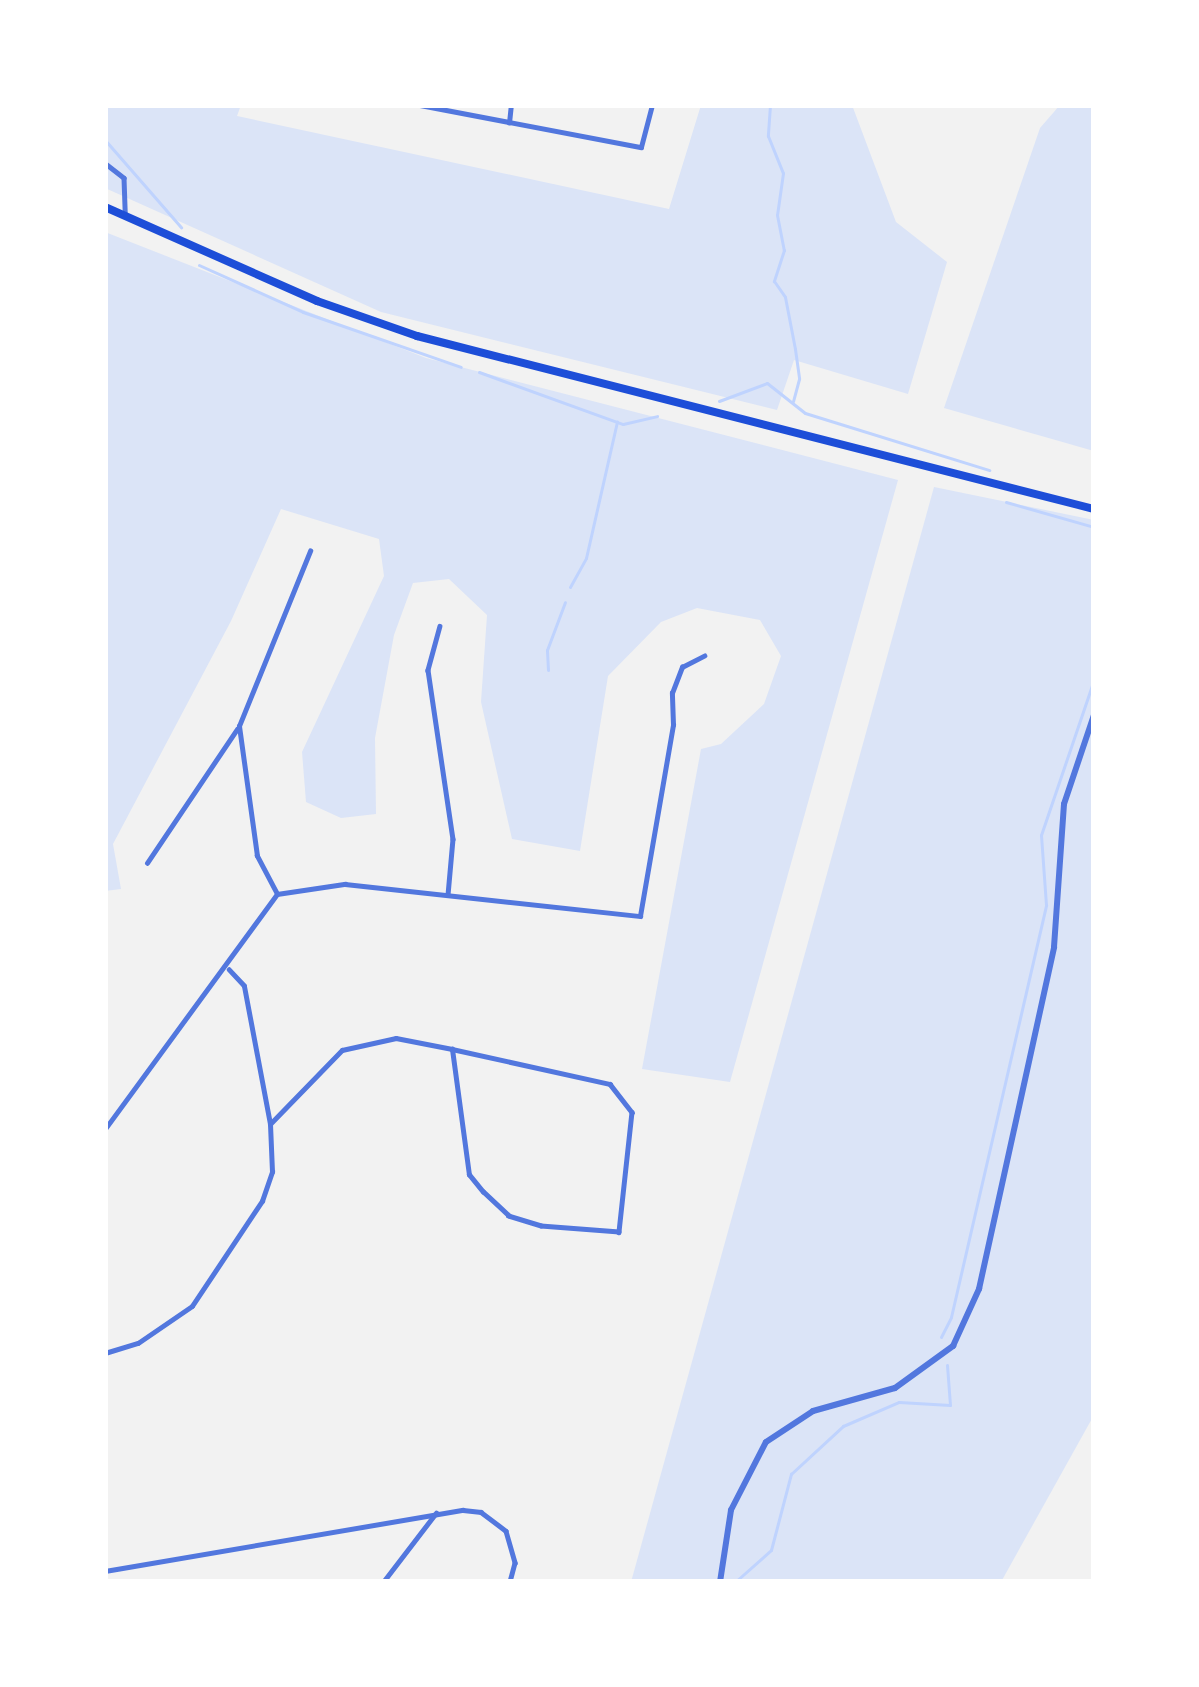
<!DOCTYPE html>
<style>
body{margin:0}
#map{position:relative;width:1199px;height:1687px;overflow:hidden;background:#f2f2f2;font-family:Helvetica,sans-serif}
div>[style]{position:absolute}
[style*='--x']{left:calc(var(--x)*1px);top:calc(var(--y)*1px);width:calc(var(--w)*1px);rotate:calc(var(--a)*1deg)}
.green>*{inset:0;background:#dbe4f7}
.stream>*{height:3px;margin:-1.5px;padding:0 1.5px;transform-origin:1.5px;border-radius:1.5px;background:#bfd3fe}
.minor>*{height:4.5px;margin:-2.25px;padding:0 2.25px;transform-origin:2.25px;border-radius:2.25px;background:#5277de}
.tertiary>*{height:6px;margin:-3px;padding:0 3px;transform-origin:3px;border-radius:3px;background:#5277de}
.primary>*{height:8px;margin:-4px;padding:0 4px;transform-origin:4px;border-radius:4px;background:#1d4ed8}
span{translate:-50% -50%;white-space:nowrap;text-align:center;line-height:1.15;-webkit-text-stroke:9px #fff;paint-order:stroke}
.frame{position:absolute;inset:0;border:108px solid #fff;pointer-events:none}
</style>
<div id="map">
<div class="green">
<i style="clip-path:polygon(105px 105px,241px 105px,237px 116px,669px 209px,701px 105px,852px 105px,896px 222px,947px 262px,908px 394px,794px 360px,777px 410px,381px 312px,105px 188px)"></i>
<i style="clip-path:polygon(1060px 105px,1094px 105px,1094px 451px,944px 408px,1040px 128px)"></i>
<i style="clip-path:polygon(105px 232px,426px 358px,898px 480px,730px 1082px,642px 1069px,701px 749px,721px 744px,764px 704px,781px 656px,760px 620px,697px 608px,661px 622px,608px 676px,580px 851px,512px 839px,481px 702px,487px 615px,449px 579px,413px 583px,394px 635px,375px 738px,376px 814px,341px 818px,306px 802px,302px 752px,384px 576px,379px 539px,281px 509px,231px 621px,113px 844px,121px 889px,105px 891px)"></i>
<i style="clip-path:polygon(934px 487px,1094px 520px,1094px 1415px,1001px 1582px,631px 1582px)"></i>
</div>
<div class="stream">
<i style="--x:770;--y:105;--w:31;--a:94"></i>
<i style="--x:768;--y:136;--w:40;--a:68"></i>
<i style="--x:783;--y:173;--w:42;--a:98.1"></i>
<i style="--x:777;--y:215;--w:36;--a:79"></i>
<i style="--x:784;--y:250;--w:33;--a:108"></i>
<i style="--x:774;--y:281;--w:19;--a:55"></i>
<i style="--x:785;--y:297;--w:53;--a:79.1"></i>
<i style="--x:795;--y:349;--w:30;--a:82"></i>
<i style="--x:799;--y:379;--w:23;--a:105"></i>
<i style="--x:105;--y:140;--w:116;--a:48.9"></i>
<i style="--x:199;--y:265;--w:114;--a:24.3"></i>
<i style="--x:303;--y:312;--w:167;--a:19.2"></i>
<i style="--x:479;--y:372;--w:153;--a:19.9"></i>
<i style="--x:623;--y:424;--w:35;--a:-13"></i>
<i style="--x:719;--y:401;--w:51;--a:-20.6"></i>
<i style="--x:767;--y:383;--w:48;--a:38.3"></i>
<i style="--x:805;--y:413;--w:193;--a:17.2"></i>
<i style="--x:1006;--y:502;--w:91;--a:15.9"></i>
<i style="--x:570;--y:587;--w:33;--a:-61"></i>
<i style="--x:586;--y:558;--w:140;--a:-77.2"></i>
<i style="--x:548;--y:670;--w:20;--a:-93"></i>
<i style="--x:547;--y:650;--w:51;--a:-69.4"></i>
<i style="--x:941;--y:1337;--w:22;--a:-63"></i>
<i style="--x:951;--y:1317;--w:423;--a:-77"></i>
<i style="--x:1046;--y:905;--w:70;--a:-94.1"></i>
<i style="--x:1041;--y:835;--w:165;--a:-71.2"></i>
<i style="--x:735;--y:1582;--w:48;--a:-41.6"></i>
<i style="--x:771;--y:1550;--w:79;--a:-75.3"></i>
<i style="--x:791;--y:1474;--w:71;--a:-42.7"></i>
<i style="--x:843;--y:1426;--w:61;--a:-23.2"></i>
<i style="--x:899;--y:1402;--w:51;--a:3.4"></i>
<i style="--x:950;--y:1405;--w:40;--a:-94.3"></i>
</div>
<div class="minor">
<i style="--x:420;--y:105;--w:225;--a:10.8"></i>
<i style="--x:641;--y:147;--w:43;--a:-75.3"></i>
<i style="--x:509;--y:123;--w:18;--a:-84"></i>
<i style="--x:105;--y:163;--w:24;--a:38"></i>
<i style="--x:124;--y:178;--w:38;--a:88"></i>
<i style="--x:440;--y:626;--w:46;--a:105.3"></i>
<i style="--x:428;--y:670;--w:171;--a:81.6"></i>
<i style="--x:453;--y:839;--w:56;--a:95.1"></i>
<i style="--x:147;--y:863;--w:161;--a:-56.1"></i>
<i style="--x:277;--y:894;--w:43;--a:-117.8"></i>
<i style="--x:257;--y:856;--w:131;--a:-97.9"></i>
<i style="--x:239;--y:726;--w:189;--a:-67.9"></i>
<i style="--x:270;--y:1124;--w:103;--a:-45.8"></i>
<i style="--x:342;--y:1050;--w:55;--a:-12.5"></i>
<i style="--x:396;--y:1038;--w:57;--a:11.1"></i>
<i style="--x:452;--y:1049;--w:162;--a:12.5"></i>
<i style="--x:610;--y:1084;--w:36;--a:52"></i>
<i style="--x:632;--y:1112;--w:121;--a:96.2"></i>
<i style="--x:619;--y:1232;--w:78;--a:-175.6"></i>
<i style="--x:541;--y:1226;--w:34;--a:-163"></i>
<i style="--x:509;--y:1216;--w:35;--a:-137"></i>
<i style="--x:483;--y:1192;--w:22;--a:-129"></i>
<i style="--x:469;--y:1175;--w:127;--a:-97.7"></i>
<i style="--x:105;--y:1129;--w:291;--a:-53.8"></i>
<i style="--x:277;--y:894;--w:69;--a:-8.4"></i>
<i style="--x:345;--y:884;--w:297;--a:6.2"></i>
<i style="--x:640;--y:916;--w:194;--a:-80.2"></i>
<i style="--x:673;--y:725;--w:32;--a:-92"></i>
<i style="--x:672;--y:693;--w:28;--a:-69"></i>
<i style="--x:682;--y:667;--w:25;--a:-27"></i>
<i style="--x:105;--y:1353;--w:34;--a:-17"></i>
<i style="--x:138;--y:1343;--w:65;--a:-34.4"></i>
<i style="--x:192;--y:1306;--w:126;--a:-56.3"></i>
<i style="--x:262;--y:1201;--w:31;--a:-71"></i>
<i style="--x:272;--y:1172;--w:48;--a:-92.4"></i>
<i style="--x:270;--y:1124;--w:140;--a:-100.7"></i>
<i style="--x:244;--y:986;--w:22;--a:-133"></i>
<i style="--x:105;--y:1571;--w:363;--a:-9.7"></i>
<i style="--x:463;--y:1510;--w:18;--a:6"></i>
<i style="--x:481;--y:1512;--w:31;--a:37"></i>
<i style="--x:506;--y:1531;--w:33;--a:74"></i>
<i style="--x:515;--y:1563;--w:20;--a:105"></i>
<i style="--x:383;--y:1582;--w:87;--a:-52.5"></i>
</div>
<div class="tertiary">
<i style="--x:720;--y:1582;--w:73;--a:-81.3"></i>
<i style="--x:731;--y:1510;--w:76;--a:-62.8"></i>
<i style="--x:766;--y:1442;--w:56;--a:-33.4"></i>
<i style="--x:813;--y:1411;--w:85;--a:-15.7"></i>
<i style="--x:895;--y:1388;--w:72;--a:-35.9"></i>
<i style="--x:953;--y:1346;--w:63;--a:-65.5"></i>
<i style="--x:979;--y:1289;--w:350;--a:-77.6"></i>
<i style="--x:1054;--y:947;--w:143;--a:-86"></i>
<i style="--x:1064;--y:804;--w:94;--a:-71.4"></i>
</div>
<div class="primary">
<i style="--x:105;--y:207;--w:232;--a:23.9"></i>
<i style="--x:317;--y:301;--w:106;--a:19.3"></i>
<i style="--x:417;--y:336;--w:699;--a:14.33"></i>
</div>
<div class="frame"></div>
</div>
